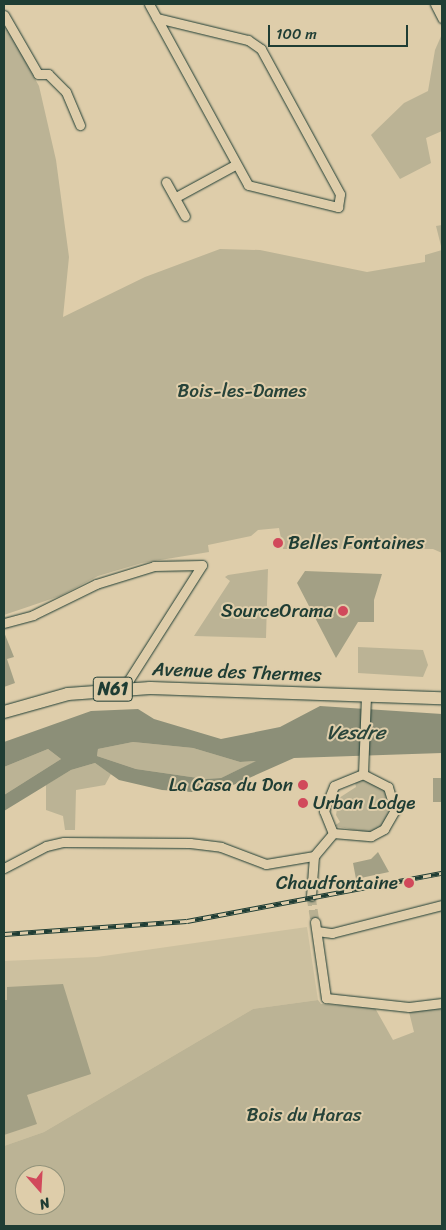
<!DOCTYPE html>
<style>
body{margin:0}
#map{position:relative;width:446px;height:1230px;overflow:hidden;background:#decdaa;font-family:Sriracha,sans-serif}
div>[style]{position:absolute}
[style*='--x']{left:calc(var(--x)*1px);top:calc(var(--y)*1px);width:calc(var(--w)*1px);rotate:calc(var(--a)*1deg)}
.built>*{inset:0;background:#ccc09f}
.green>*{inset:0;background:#bbb395}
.water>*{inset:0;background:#8c8f78}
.building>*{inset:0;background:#a3a085;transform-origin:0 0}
.minor-tunnel>*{height:9px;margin-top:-4.5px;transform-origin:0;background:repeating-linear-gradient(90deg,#b8b092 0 9px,transparent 0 13.5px)}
.roads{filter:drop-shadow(0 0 1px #1f3d34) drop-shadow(0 0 1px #1f3d34)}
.minor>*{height:9px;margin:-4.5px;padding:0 4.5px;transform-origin:4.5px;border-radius:4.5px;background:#decdaa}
.primary>*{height:12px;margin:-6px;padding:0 6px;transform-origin:6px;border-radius:6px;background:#decdaa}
.rail>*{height:4.5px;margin-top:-2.25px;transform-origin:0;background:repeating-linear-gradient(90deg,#decdaa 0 8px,#1f3d34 0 16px);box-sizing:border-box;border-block:1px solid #1f3d34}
.dots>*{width:14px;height:14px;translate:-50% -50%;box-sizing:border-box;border:2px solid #decdaa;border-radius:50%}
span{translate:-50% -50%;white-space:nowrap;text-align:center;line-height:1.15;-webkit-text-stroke:4px #decdaa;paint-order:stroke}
.shield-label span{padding:1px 4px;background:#decdaa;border:1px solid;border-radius:4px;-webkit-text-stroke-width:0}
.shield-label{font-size:18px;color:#1f3d34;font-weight:700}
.park-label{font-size:19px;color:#274339}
.poi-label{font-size:19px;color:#1f3d34}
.left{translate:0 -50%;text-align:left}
.right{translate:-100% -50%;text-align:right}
.street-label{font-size:19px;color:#1f3d34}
.water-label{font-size:20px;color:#2a453b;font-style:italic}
.frame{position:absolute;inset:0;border:5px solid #1f3d34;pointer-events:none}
.north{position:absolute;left:15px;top:1165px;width:50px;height:50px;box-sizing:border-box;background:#decdaa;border:1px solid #92937b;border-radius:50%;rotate:161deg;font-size:14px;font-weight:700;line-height:20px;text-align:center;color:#1f3d34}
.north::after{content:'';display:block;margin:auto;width:18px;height:22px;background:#d1495b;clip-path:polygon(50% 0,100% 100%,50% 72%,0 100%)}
.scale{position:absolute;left:268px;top:25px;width:140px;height:22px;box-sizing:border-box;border:2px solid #1f3d34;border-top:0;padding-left:6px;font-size:15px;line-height:18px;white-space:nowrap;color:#1f3d34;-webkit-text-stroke:4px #decdaa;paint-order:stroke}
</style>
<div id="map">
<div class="built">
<i style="clip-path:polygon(307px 927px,318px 1000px,253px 1009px,44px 1132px,4px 1146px,4px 961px,97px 957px)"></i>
</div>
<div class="green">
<i style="clip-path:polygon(4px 23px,39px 86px,56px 160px,69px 257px,63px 317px,145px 277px,220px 249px,260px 250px,367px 272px,425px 262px,425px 255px,442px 250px,436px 226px,442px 225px,442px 553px,433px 549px,283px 549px,279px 528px,258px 530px,251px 536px,208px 545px,209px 552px,142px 563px,98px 576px,60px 596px,4px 615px)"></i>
<i style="clip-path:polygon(442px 34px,442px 131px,426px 138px,431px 163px,400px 179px,371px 135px,404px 103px,428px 91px,435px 50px)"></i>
<i style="clip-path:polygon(268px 569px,266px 638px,194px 636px,230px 581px,225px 577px,228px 575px)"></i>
<i style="clip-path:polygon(358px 647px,423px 650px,428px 665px,423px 677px,358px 673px)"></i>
<i style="clip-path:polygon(133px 742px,193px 748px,240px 762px,257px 761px,221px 778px,205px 779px,136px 769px,97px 756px,98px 749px)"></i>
<i style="clip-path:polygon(48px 749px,61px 759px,4px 795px,4px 767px)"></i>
<i style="clip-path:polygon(95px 763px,111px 774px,105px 785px,76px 790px,75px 830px,65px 830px,63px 816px,46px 810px,46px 785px,71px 770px)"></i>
<i style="clip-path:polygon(360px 777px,383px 786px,392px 804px,387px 823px,371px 833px,334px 826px,340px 822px,336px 815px,339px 798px,356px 787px,354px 778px)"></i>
<i style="clip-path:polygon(evenodd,318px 1000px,321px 1004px,375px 1008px,393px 1040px,414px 1032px,409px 1012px,442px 1006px,442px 1226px,4px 1226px,4px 1146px,44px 1132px,253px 1009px,318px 1000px,25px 1175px,55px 1175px,55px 1205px,25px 1205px,25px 1175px)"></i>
</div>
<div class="water">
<i style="clip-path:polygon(evenodd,320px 706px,442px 714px,442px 753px,294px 758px,231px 786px,192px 792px,162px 790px,119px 780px,95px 763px,71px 770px,4px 811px,4px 795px,61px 759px,48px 749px,4px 767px,4px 742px,91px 711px,138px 709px,154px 719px,221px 739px,280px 727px,320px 706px,133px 742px,193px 748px,240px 762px,256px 761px,221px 778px,205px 779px,136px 769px,97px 756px,98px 749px,133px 742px)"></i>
</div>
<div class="building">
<i style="clip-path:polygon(305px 571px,382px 574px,374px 600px,374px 622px,358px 622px,336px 658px,297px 583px)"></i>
<i style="clip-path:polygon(4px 632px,14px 657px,7px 659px,15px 683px,4px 687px)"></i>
<i style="left:433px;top:778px;width:9px;height:24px"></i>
<i style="clip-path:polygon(378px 852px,389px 872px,356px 879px,353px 863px,371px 859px)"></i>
<i style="clip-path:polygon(63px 984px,91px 1074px,27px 1095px,37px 1124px,4px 1135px,4px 1000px,7px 1000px,7px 987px)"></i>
</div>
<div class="minor-tunnel">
<i style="--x:311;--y:896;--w:26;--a:81"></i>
</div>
<div class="roads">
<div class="minor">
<i style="--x:149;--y:4;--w:206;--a:61.3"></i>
<i style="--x:248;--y:185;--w:93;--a:13.7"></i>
<i style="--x:338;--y:207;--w:13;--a:-81"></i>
<i style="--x:340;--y:194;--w:165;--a:-118.6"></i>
<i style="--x:261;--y:49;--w:16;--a:-145"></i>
<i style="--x:248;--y:40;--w:94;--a:-166.4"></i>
<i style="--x:435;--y:4;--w:16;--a:63"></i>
<i style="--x:4;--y:15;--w:68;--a:60"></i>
<i style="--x:38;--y:74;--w:10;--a:0"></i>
<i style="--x:48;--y:74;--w:25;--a:45"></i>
<i style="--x:66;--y:92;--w:36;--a:67"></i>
<i style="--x:166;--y:182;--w:39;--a:61"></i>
<i style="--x:176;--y:197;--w:67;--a:-28.5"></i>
<i style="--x:4;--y:623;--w:30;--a:-15"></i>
<i style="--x:33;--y:615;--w:70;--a:-26.2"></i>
<i style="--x:96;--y:584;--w:61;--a:-17.2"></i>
<i style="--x:154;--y:566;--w:48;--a:-1.2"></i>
<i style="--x:202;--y:565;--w:147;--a:122.5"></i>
<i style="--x:363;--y:774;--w:79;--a:-87.8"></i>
<i style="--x:314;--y:856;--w:30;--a:-50"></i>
<i style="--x:333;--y:833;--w:38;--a:5"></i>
<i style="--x:371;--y:836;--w:15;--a:-28"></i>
<i style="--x:384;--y:829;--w:22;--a:-60"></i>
<i style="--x:395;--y:810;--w:24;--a:-107"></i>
<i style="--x:388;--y:787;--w:28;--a:-153"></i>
<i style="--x:363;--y:774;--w:31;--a:158"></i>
<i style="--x:334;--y:786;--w:27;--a:112"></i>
<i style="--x:324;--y:811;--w:24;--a:68"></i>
<i style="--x:4;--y:868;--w:47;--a:-27.6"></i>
<i style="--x:46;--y:846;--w:18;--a:-13"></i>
<i style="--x:64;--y:842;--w:126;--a:0.5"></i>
<i style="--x:190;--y:843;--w:31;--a:7"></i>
<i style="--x:221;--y:847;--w:48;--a:20.7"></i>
<i style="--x:266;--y:864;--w:49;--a:-9.5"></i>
<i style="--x:311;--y:896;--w:40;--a:-85.7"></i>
<i style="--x:315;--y:922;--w:77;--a:81.8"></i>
<i style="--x:326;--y:998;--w:83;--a:6.2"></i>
<i style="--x:409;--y:1007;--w:33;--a:-7"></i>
<i style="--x:317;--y:931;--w:15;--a:8"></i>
<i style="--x:332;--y:933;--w:114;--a:-14.3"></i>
</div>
<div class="primary">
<i style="--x:4;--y:712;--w:66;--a:-15.7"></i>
<i style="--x:68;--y:694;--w:82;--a:-4.2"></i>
<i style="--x:150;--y:688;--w:292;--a:2"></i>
</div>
</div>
<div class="rail">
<i style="--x:4;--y:934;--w:183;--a:-4.1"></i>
<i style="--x:187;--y:921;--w:259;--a:-10.7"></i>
</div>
<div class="dots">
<i style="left:278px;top:543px;background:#d1495b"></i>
<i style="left:343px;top:611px;background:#d1495b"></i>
<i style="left:303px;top:785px;background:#d1495b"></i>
<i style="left:303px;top:803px;background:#d1495b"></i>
<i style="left:409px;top:883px;background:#d1495b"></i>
</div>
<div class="shield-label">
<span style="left:113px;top:689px">N61</span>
</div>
<div class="park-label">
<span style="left:242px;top:391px">Bois-les-Dames</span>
<span style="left:304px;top:1115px">Bois du Haras</span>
</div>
<div class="poi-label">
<span class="left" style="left:288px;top:543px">Belles Fontaines</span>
<span class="right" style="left:333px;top:611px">SourceOrama</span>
<span class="right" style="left:293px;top:785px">La Casa du Don</span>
<span class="left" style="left:313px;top:803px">Urban Lodge</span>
<span class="right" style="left:398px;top:883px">Chaudfontaine</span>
</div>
<div class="street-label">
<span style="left:237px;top:672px;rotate:2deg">Avenue des Thermes</span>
</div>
<div class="water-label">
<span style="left:356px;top:732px">Vesdre</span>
</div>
<div class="frame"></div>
<div class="north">N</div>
<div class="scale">100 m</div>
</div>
